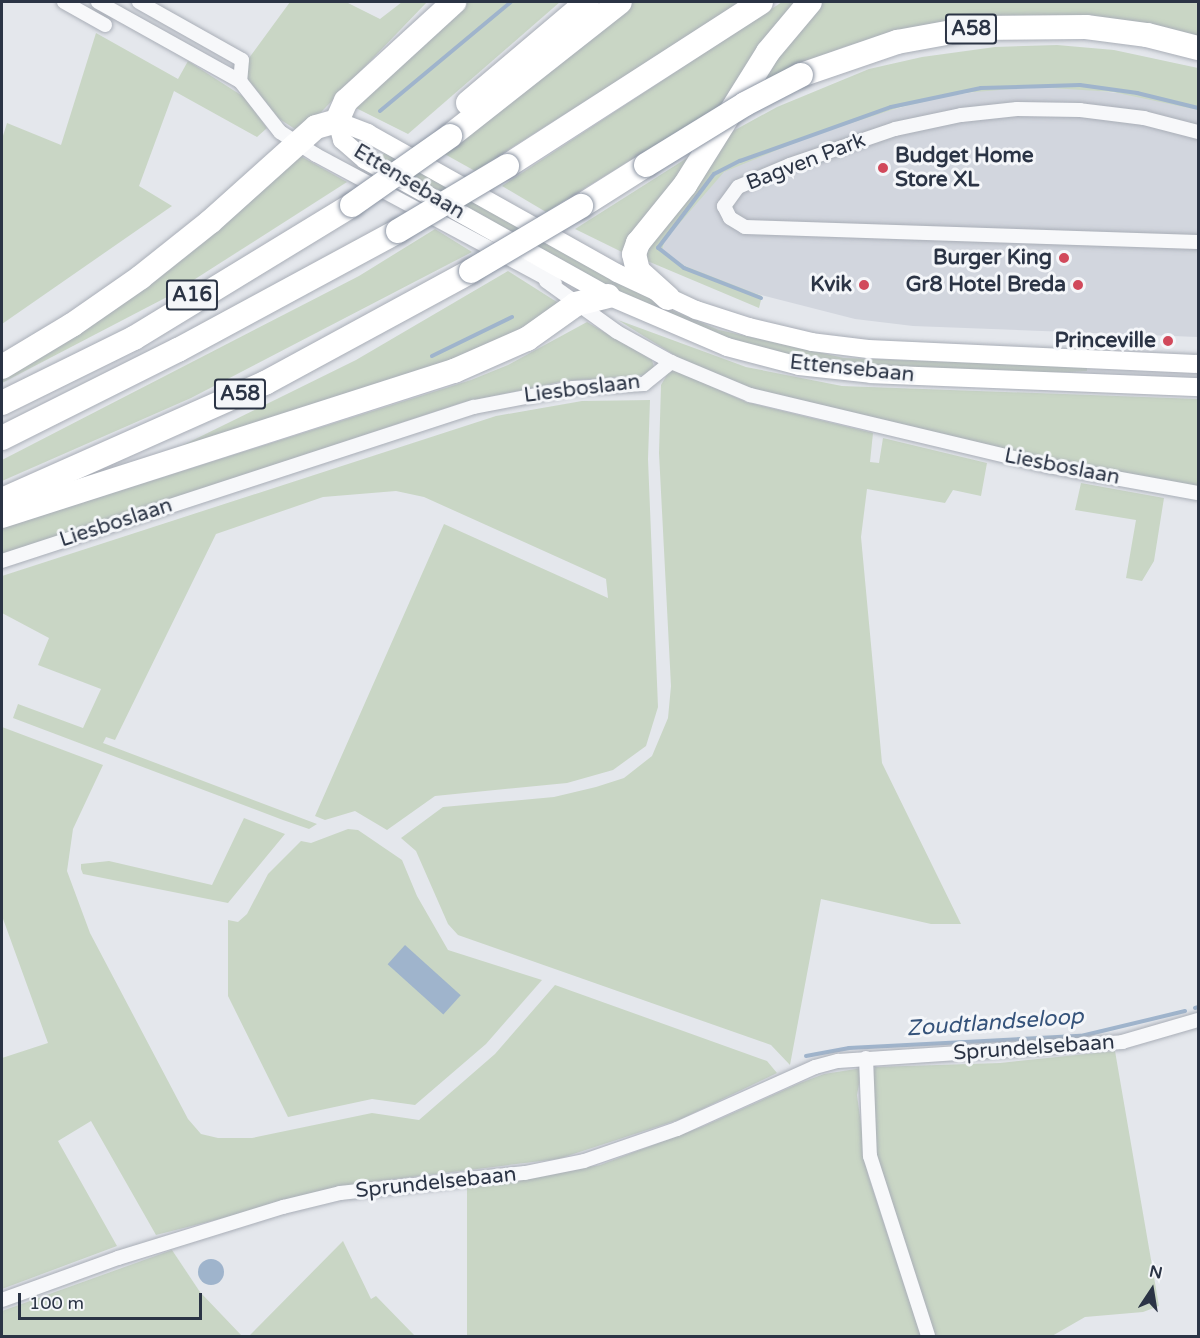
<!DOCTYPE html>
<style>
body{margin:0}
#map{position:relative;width:1200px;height:1338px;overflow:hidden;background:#e4e7ec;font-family:"Varela Round",sans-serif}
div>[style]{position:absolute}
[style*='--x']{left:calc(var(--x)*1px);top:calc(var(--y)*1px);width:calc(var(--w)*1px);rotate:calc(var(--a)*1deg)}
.built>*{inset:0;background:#d2d6de}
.green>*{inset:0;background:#c9d6c5}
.water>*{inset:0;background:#9fb4cc;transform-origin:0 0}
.round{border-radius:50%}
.stream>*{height:4px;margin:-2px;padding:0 2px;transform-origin:2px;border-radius:2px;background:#9fb4cc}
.roads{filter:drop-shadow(0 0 2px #a9aeb7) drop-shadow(0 0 2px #a9aeb7)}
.minor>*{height:14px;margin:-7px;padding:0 7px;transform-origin:7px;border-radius:7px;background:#f7f8fa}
.secondary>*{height:18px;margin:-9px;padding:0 9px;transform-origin:9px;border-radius:9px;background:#fff}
.motorway>*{height:24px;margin:-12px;padding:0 12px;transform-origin:12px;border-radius:12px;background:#fff}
.bridges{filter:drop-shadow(0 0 2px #8b94a3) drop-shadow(0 0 2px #8b94a3)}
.motorway-bridge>*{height:24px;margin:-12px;padding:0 12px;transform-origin:12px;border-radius:12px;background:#fff}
.dots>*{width:16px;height:16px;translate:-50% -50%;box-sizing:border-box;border:3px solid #f4f6f9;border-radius:50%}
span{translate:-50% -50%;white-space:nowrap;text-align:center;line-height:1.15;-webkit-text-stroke:6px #f4f6f9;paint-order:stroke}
.shield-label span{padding:2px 4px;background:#f4f6f9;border:2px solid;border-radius:4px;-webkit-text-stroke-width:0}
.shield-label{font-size:20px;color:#2b3445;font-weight:700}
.poi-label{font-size:21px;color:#2b3445;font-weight:700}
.left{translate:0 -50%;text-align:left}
.right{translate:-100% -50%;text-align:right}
.street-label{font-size:21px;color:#2b3445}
.water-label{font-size:22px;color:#34527a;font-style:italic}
.frame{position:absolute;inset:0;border:3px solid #2b3445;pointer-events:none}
.north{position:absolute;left:1122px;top:1260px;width:60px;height:60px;-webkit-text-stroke:4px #f4f6f9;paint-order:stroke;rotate:12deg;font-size:16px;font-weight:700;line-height:24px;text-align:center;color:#2b3445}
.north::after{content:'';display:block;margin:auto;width:21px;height:27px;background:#2b3445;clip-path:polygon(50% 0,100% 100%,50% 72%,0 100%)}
.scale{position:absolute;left:18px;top:1293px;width:184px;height:27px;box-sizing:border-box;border:3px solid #2b3445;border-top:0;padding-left:8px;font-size:18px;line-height:21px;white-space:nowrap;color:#2b3445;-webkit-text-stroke:4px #f4f6f9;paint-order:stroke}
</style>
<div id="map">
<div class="built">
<i style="clip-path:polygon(1062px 87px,1136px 95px,1198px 110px,1198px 337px,913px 326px,855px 319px,742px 290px,685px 266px,662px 251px,665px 240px,717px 175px,752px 158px,870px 116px,931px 99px,987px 90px)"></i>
</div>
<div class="green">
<i style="clip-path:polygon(290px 2px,346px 2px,380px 19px,402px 2px,427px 2px,301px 133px,278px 118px,247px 78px,249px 58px)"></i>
<i style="clip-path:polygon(465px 2px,560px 2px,408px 134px,354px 107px)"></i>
<i style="clip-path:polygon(634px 2px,742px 2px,475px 171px,441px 152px)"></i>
<i style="clip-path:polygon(782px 2px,805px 2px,735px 96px,546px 212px,502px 186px)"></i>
<i style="clip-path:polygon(822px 2px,1198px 2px,1198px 39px,1070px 16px,974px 19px,893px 33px,844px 47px,755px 84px)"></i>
<i style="clip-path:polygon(96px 33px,178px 79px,188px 61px,244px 97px,267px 128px,257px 137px,174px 91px,139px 186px,172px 206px,2px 324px,2px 139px,7px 123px,61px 145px)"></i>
<i style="clip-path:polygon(1057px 45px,1114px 50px,1198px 68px,1198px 110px,1113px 92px,1037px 87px,963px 93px,901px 107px,811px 136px,724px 172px,665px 240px,662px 251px,685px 266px,762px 296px,759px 308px,645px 260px,647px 249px,724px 136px,777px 107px,869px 69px,922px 57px,995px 47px)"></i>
<i style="clip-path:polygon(698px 151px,626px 254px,575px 229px)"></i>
<i style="clip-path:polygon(385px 153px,671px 310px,719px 330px,844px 358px,1087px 367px,1087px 371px,1024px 374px,872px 368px,799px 359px,734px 342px,626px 297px,376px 159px)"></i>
<i style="clip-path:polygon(297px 154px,347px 182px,167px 297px,2px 383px,2px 375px)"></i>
<i style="clip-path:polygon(435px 229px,472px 252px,191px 398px,2px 481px,2px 460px,359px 276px)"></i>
<i style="clip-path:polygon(508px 271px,560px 304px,476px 356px,173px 450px,356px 360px)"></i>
<i style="clip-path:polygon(618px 320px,746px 367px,842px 386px,1198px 399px,1198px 487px,1064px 464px,757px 390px,687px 363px)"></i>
<i style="clip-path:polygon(587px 322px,652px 360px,654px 367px,648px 375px,564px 381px,461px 403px,2px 555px,2px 528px,471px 380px,508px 365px)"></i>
<i style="clip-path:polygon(675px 370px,746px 402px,873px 433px,870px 462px,879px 463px,883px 438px,987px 463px,981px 496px,953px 490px,945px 503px,867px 489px,861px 537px,882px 763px,961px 924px,931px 924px,821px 899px,790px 1065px,771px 1045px,458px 935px,448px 924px,416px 851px,401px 838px,443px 807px,554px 797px,596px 787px,624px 778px,652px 756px,668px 718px,671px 686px,659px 453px,661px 385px,668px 373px)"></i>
<i style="clip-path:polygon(650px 400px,648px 459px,658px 707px,646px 746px,613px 770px,567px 783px,435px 796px,387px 830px,355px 811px,325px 820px,315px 816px,444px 524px,608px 598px,606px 579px,424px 497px,396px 491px,323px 497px,216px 534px,115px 740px,106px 737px,103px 743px,317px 824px,309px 829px,283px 820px,13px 718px,18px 704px,83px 728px,101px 689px,38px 665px,49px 638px,2px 613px,2px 576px,496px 416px,582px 401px)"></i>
<i style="clip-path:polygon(1081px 483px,1164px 498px,1154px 561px,1142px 581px,1126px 578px,1136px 520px,1075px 510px)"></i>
<i style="clip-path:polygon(2px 727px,103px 765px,73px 829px,67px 871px,90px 933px,188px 1119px,201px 1134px,218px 1138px,252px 1138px,372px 1113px,419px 1120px,495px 1054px,555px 985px,767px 1061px,777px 1073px,681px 1119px,558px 1159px,362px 1183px,156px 1235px,91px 1121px,58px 1141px,117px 1246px,2px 1289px,2px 1058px,48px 1043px,2px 916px)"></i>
<i style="clip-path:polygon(244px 818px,285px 834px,228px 903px,83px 874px,81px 869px,81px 864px,109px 861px,212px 885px)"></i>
<i style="clip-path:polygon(348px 829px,358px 830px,402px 860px,417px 896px,448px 950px,542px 980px,486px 1044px,415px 1105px,372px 1099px,288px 1117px,228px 996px,228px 920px,238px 922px,247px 914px,268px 874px,301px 841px,311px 843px)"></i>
<i style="clip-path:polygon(1115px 1051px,1159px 1306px,1143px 1312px,1085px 1317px,1052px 1336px,932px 1336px,878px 1171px,870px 1081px,875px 1067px,1000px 1063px)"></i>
<i style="clip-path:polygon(862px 1068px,857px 1095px,868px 1175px,921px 1336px,467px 1336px,467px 1188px,600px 1165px,704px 1126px,800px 1083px,824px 1074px)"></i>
<i style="clip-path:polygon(343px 1241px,371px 1299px,376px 1296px,415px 1336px,249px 1336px)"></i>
<i style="clip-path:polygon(172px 1250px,200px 1292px,242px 1336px,2px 1336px,2px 1311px)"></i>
</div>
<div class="water">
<i style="left:405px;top:945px;width:75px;height:26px;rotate:42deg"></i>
<i class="round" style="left:198px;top:1259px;width:26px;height:26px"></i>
</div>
<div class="stream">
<i style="--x:380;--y:111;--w:170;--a:-39.8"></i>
<i style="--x:761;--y:298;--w:83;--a:-158.7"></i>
<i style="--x:684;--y:268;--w:33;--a:-142"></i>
<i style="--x:658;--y:248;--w:93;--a:-52.9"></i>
<i style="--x:714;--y:174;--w:29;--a:-27"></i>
<i style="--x:740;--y:161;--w:160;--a:-19.7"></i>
<i style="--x:891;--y:107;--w:92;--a:-11.9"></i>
<i style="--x:981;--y:88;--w:99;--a:-1.7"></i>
<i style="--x:1080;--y:85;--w:58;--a:8"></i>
<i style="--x:1137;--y:93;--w:63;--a:13.8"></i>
<i style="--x:432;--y:356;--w:89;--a:-26"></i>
<i style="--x:1195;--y:1008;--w:3;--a:-18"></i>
<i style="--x:806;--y:1056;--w:44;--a:-10.5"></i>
<i style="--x:849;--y:1048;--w:232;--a:-3"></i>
<i style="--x:1081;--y:1036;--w:107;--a:-13.5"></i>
</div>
<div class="roads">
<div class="minor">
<i style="--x:64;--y:2;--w:47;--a:29.3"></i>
<i style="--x:98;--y:2;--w:162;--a:29.1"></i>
<i style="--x:240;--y:81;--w:65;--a:51.9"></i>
<i style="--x:280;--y:132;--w:43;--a:32.6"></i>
<i style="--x:316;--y:155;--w:271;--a:28.2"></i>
<i style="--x:139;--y:2;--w:118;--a:29.4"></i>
<i style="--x:242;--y:60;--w:21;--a:95"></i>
<i style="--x:1198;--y:132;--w:56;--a:-165.5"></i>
<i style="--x:1144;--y:118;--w:64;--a:-172.9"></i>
<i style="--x:1080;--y:110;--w:63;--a:-179.1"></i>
<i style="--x:1017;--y:109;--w:56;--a:173.9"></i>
<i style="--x:961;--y:115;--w:67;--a:168"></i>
<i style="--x:895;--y:129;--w:111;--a:161.1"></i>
<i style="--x:790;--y:165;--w:56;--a:157.1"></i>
<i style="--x:738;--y:187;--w:24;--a:126"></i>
<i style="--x:724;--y:206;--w:13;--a:63"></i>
<i style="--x:730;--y:218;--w:17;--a:31"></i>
<i style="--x:745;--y:227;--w:453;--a:1.9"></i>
<i style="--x:546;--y:281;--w:87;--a:35.7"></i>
<i style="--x:617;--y:332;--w:62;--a:29.1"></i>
<i style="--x:671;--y:362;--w:86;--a:22.7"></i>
<i style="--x:750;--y:395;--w:307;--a:13.4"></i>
<i style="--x:1049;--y:466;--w:151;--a:10.3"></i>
<i style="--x:2;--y:561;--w:496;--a:-18.1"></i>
<i style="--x:474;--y:407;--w:101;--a:-10.9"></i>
<i style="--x:573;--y:388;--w:71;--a:-3.2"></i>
<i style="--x:644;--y:384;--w:35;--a:-39"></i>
<i style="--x:866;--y:1058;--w:98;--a:87.7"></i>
<i style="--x:870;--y:1156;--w:189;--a:72.1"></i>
<i style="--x:2;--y:1300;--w:123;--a:-19.9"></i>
<i style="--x:118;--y:1258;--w:173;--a:-17.2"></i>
<i style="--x:283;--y:1207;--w:59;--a:-13.8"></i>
<i style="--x:340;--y:1193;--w:186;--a:-6.2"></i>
<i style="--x:525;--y:1173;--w:60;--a:-11.5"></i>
<i style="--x:584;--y:1161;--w:98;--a:-19"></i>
<i style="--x:677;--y:1129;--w:151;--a:-24.2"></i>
<i style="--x:815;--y:1067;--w:24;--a:-15"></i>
<i style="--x:838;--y:1061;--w:285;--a:-3.8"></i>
<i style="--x:1122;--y:1042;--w:79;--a:-16.1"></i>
</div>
<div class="secondary">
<i style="--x:1198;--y:364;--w:330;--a:-177.4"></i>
<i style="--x:868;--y:349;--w:56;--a:-172.9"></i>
<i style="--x:812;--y:342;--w:65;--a:-166.6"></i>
<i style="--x:749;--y:327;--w:56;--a:-162.2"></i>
<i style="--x:696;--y:310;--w:87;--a:-154.9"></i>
<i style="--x:617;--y:273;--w:286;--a:-150.7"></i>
<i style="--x:368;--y:133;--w:33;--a:-159"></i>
<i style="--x:337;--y:121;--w:20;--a:75"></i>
<i style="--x:342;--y:140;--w:30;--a:41"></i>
<i style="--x:365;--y:160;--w:278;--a:29.2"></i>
<i style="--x:608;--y:296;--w:129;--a:23.2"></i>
<i style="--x:727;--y:347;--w:74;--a:14.8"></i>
<i style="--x:799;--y:366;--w:72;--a:6.3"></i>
<i style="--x:871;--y:374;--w:327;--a:2.3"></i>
</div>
<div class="motorway">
<i style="--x:801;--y:75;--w:102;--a:-19"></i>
<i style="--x:897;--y:42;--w:78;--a:-10.3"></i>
<i style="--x:974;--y:28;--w:112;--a:-0.5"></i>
<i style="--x:1086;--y:27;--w:62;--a:7.5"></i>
<i style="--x:1147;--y:35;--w:53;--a:14.3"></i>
<i style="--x:468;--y:103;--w:156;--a:-40.3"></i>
<i style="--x:450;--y:136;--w:216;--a:-38.2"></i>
<i style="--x:507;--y:166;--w:302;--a:-32.8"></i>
<i style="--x:581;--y:206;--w:77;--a:-32.2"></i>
<i style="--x:668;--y:298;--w:40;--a:-138"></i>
<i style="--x:638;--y:271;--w:17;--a:-103"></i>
<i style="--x:634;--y:254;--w:12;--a:-70"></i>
<i style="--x:638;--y:243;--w:75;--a:-51"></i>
<i style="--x:685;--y:185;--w:157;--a:-58"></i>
<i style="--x:768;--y:52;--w:65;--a:-50"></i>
<i style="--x:2;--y:367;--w:82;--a:-31"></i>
<i style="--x:72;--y:325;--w:84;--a:-34.8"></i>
<i style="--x:141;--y:277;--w:88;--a:-38.6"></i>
<i style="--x:210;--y:222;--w:142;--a:-41.9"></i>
<i style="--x:316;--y:127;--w:22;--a:-16"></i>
<i style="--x:337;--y:121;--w:22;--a:-66"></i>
<i style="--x:346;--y:101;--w:147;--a:-42.5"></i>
<i style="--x:2;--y:403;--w:147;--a:-26.2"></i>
<i style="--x:134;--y:338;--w:255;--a:-31.4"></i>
<i style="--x:2;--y:438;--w:197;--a:-26.6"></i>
<i style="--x:178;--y:350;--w:250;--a:-28.4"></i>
<i style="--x:2;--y:500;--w:288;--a:-24"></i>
<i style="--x:265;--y:383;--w:234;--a:-28.5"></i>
<i style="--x:2;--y:516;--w:475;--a:-17.8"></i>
<i style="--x:454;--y:371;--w:80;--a:-23.7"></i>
<i style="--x:527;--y:339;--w:60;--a:-35.5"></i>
<i style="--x:576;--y:304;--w:33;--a:-14"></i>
</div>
</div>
<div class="bridges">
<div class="motorway-bridge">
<i style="--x:646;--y:165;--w:116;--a:-31.6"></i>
<i style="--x:745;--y:104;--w:63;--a:-27.4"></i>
<i style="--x:352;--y:205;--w:120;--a:-35.1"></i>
<i style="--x:398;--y:231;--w:127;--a:-30.8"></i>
<i style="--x:471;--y:271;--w:128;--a:-30.6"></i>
</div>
</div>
<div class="dots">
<i style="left:883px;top:168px;background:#d1495b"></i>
<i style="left:1064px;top:258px;background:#d1495b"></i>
<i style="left:864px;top:285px;background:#d1495b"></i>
<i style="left:1078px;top:285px;background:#d1495b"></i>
<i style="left:1168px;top:341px;background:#d1495b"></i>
</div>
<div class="shield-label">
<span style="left:971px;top:29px">A58</span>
<span style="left:192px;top:295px">A16</span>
<span style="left:240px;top:394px">A58</span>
</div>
<div class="poi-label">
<span class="left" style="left:895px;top:168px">Budget Home<br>Store XL</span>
<span class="right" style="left:1052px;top:258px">Burger King</span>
<span class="right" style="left:852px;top:285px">Kvik</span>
<span class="right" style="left:1066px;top:285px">Gr8 Hotel Breda</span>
<span class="right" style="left:1156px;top:341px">Princeville</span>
</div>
<div class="street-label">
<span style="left:806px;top:162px;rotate:-21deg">Bagven Park</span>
<span style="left:409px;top:182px;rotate:31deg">Ettensebaan</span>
<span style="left:852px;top:369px;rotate:6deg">Ettensebaan</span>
<span style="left:582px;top:389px;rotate:-7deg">Liesboslaan</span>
<span style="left:1062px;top:467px;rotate:11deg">Liesboslaan</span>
<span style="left:116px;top:523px;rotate:-18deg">Liesboslaan</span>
<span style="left:1034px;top:1048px;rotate:-4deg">Sprundelsebaan</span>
<span style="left:436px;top:1183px;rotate:-6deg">Sprundelsebaan</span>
</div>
<div class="water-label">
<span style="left:995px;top:1023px;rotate:-4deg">Zoudtlandseloop</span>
</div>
<div class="frame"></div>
<div class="north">N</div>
<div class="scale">100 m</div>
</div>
